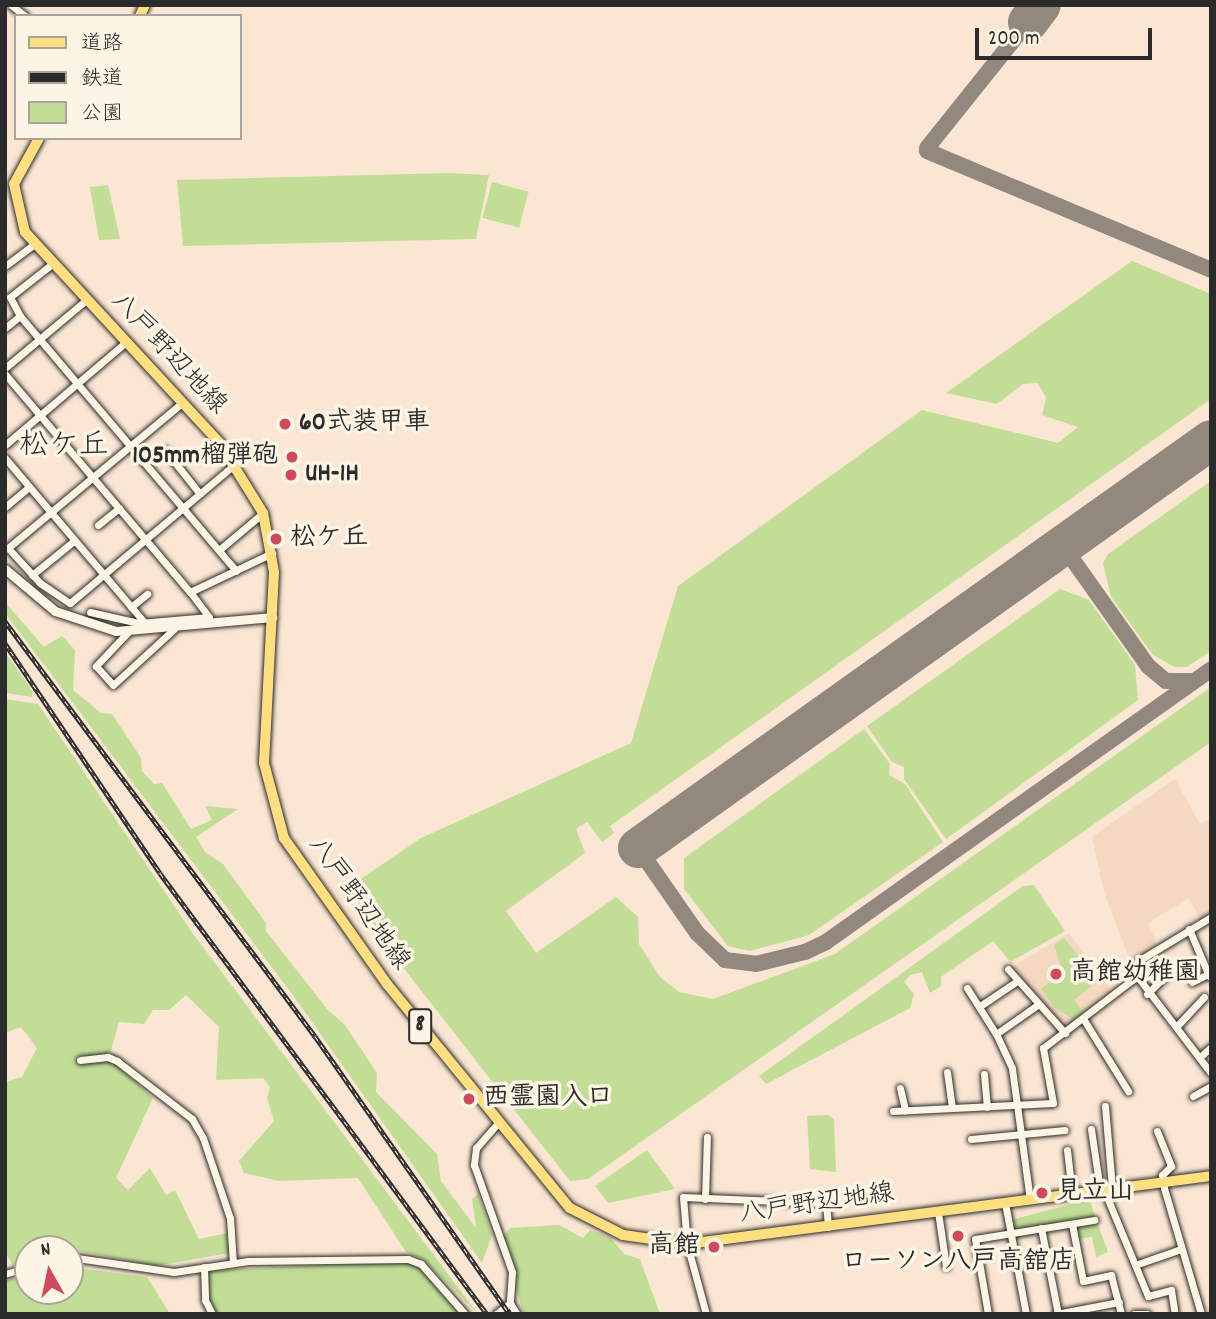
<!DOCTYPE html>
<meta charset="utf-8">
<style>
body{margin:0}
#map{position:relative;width:1216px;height:1319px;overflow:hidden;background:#fae6d2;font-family:Dekko,"Klee One",sans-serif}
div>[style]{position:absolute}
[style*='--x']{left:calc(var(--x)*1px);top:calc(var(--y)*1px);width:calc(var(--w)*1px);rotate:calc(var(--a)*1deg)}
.built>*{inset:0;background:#f4d8c1}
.green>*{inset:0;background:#c2de96;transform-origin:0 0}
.taxiway>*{height:16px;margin:-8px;padding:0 8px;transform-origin:8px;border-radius:8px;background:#92887e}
.runway>*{height:40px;margin:-20px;padding:0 20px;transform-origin:20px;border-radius:20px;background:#92887e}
.roads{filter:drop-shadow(0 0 2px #2b2b2b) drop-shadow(0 0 2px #2b2b2b)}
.minor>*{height:7px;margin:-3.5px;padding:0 3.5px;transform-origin:3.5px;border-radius:3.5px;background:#fcf5e5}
.tertiary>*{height:9px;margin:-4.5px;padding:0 4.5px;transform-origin:4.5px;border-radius:4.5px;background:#fcf5e5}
.primary>*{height:10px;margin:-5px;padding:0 5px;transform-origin:5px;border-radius:5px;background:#fedf80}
.rail>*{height:4.5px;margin-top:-2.25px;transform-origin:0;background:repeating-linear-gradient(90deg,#fcf5e5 0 5px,#2b2b2b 0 10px);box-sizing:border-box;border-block:2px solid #2b2b2b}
.dots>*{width:19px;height:19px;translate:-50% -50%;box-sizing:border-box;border:4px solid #fcf5e5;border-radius:50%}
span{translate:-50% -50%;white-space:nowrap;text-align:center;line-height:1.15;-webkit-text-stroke:7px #fcf5e5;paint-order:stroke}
.shield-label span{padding:2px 5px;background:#fcf5e5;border:2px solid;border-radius:5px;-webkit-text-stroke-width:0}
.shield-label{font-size:24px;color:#2b2b2b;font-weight:700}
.street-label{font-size:26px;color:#2b2b2b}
.poi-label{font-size:26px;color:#2b2b2b;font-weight:700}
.left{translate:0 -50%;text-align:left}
.right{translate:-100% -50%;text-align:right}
.quarter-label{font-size:30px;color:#2b2b2b}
.frame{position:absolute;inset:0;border:7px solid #2b2b2b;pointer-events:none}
.legend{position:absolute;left:14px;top:14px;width:228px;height:126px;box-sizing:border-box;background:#fcf5e5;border:2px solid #a8a49b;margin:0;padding:9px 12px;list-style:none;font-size:21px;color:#2b2b2b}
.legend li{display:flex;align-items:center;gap:14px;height:35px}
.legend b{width:35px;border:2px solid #a8a49b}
.north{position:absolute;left:14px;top:1235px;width:70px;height:70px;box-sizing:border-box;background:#fcf5e5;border:2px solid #a8a49b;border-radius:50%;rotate:351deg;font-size:19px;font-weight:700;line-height:28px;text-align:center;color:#2b2b2b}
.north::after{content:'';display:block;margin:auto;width:24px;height:32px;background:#d1495b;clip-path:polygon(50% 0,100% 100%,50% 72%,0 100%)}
.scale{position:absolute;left:975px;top:28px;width:177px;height:32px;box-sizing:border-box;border:4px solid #2b2b2b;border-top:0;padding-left:9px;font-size:21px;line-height:24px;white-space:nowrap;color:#2b2b2b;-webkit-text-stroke:5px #fcf5e5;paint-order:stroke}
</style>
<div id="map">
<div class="built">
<i style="clip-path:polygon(1175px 779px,1200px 824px,1211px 819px,1211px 913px,1200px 919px,1189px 898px,1148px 923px,1157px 945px,1130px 961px,1105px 895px,1092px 837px)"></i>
<i style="clip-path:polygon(1069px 933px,1113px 993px,1065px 1027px,1010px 968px)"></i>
</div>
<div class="green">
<i style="clip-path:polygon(449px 173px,489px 175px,476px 239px,183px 246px,177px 180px)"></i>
<i style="left:492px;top:182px;width:38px;height:37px;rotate:15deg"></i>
<i style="clip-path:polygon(108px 185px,120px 239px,99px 240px,90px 187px)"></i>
<i style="clip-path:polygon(1132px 261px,1211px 294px,1211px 399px,610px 826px,614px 833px,602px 842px,587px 822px,576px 829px,585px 853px,506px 911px,536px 953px,616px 897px,638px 917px,639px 944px,660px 977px,679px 992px,713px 999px,835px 954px,1211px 687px,1211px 742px,588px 1179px,570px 1181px,359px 911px,355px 883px,421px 838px,631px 743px,678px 586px,922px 410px,1058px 443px,1078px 427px,1042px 415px,1046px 398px,1038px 383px,1023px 384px,997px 404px,946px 393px)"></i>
<i style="clip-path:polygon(1211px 481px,1211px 651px,1187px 667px,1175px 667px,1153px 655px,1111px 597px,1103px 563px,1108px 554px)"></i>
<i style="clip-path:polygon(1060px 589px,1089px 600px,1135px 665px,1138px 700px,946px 839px,904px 779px,904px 767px,892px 762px,867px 726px)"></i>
<i style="clip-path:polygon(5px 602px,44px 647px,62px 636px,75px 650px,73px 690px,101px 713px,112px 714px,141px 758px,142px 771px,154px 784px,162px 783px,191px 829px,212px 820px,205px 806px,238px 809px,196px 837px,205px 852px,223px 864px,266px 923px,266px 931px,327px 1009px,345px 1025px,377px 1073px,376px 1092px,437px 1154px,441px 1181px,476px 1228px,472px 1199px,478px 1194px,492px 1235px,482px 1263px,295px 998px,5px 613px)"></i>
<i style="clip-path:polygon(5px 652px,32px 690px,32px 697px,5px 693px)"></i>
<i style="clip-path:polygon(5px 699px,38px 704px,191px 931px,478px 1314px,424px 1260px,406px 1252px,358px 1178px,279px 1181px,244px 1173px,239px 1161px,274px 1121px,267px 1098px,270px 1087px,263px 1078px,216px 1080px,219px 1027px,186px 995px,169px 1010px,153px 1010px,144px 1024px,119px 1022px,109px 1058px,153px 1098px,116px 1178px,128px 1190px,150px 1168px,166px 1195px,175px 1190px,199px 1239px,227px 1233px,229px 1253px,156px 1266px,70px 1249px,28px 1249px,28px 1262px,13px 1266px,5px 1252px,5px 1082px,22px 1077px,37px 1048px,21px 1027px,5px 1033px)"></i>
<i style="clip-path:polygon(864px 729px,890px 764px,889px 775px,905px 784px,943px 842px,809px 935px,750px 951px,728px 946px,684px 889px,684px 858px)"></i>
<i style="clip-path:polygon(1034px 885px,1065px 931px,1010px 962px,993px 941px,941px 977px,941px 986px,930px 993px,922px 972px,910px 975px,904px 982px,914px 994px,910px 1008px,766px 1084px,759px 1076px,1023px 886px)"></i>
<i style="clip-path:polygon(1064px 938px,1098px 981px,1074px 1000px,1084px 1013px,1074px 1020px,1055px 1008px,1041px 989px,1063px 972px,1054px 945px)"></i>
<i style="clip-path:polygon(828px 1115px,834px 1119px,836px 1172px,810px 1169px,807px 1116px)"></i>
<i style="clip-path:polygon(647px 1150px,675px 1189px,608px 1203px,595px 1186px)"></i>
<i style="left:1090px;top:1199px;width:20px;height:82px;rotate:75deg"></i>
<i style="clip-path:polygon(1097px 1222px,1108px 1252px,1096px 1257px,1092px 1237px,1078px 1239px,1076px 1228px)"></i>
<i style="clip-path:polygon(559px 1225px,583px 1238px,590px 1230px,610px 1237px,624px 1254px,640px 1259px,660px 1314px,523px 1314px,503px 1237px,510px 1228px)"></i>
<i style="clip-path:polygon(405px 1262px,417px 1264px,461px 1314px,215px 1314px,208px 1302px,206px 1270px)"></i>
<i style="clip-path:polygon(70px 1267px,147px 1277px,170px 1314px,5px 1314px,5px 1281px,28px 1274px,28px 1291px,70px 1291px)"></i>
</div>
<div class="taxiway">
<i style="--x:927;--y:148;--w:161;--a:-51.3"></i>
<i style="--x:927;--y:151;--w:308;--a:22.7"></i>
<i style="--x:1063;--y:546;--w:147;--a:54.7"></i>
<i style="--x:1148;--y:666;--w:23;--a:40"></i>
<i style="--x:1166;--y:681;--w:26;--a:0"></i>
<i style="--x:638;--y:848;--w:103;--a:55.2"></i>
<i style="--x:697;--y:933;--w:39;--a:44"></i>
<i style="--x:725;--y:960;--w:31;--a:7"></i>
<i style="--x:756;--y:964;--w:50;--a:-13.8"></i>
<i style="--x:805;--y:952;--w:23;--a:-25"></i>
<i style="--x:826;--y:942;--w:472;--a:-35.3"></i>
</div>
<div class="runway">
<i style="--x:1028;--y:22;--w:21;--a:-53"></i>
<i style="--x:638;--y:848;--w:703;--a:-35.45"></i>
</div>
<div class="roads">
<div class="minor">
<i style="--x:11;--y:5;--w:18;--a:38"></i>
<i style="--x:5;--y:266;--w:36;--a:-37"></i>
<i style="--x:20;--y:316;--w:334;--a:49.7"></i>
<i style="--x:5;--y:328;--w:19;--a:-39"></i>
<i style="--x:20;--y:316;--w:21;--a:-118"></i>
<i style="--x:10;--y:297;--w:53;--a:-38.2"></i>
<i style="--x:5;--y:368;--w:106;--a:-40"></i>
<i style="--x:5;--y:374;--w:286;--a:49.7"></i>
<i style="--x:190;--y:592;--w:91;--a:-25.4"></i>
<i style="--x:183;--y:402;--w:228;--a:140.2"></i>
<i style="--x:8;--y:548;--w:47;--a:47.6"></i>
<i style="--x:40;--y:583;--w:36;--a:34"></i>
<i style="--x:70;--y:603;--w:216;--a:-40.1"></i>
<i style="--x:5;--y:445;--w:159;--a:-40.4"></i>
<i style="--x:165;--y:450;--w:56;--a:51.5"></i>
<i style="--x:5;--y:458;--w:216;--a:49.7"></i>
<i style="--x:5;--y:507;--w:31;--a:-40"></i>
<i style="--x:98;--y:525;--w:27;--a:-39"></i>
<i style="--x:219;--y:550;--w:57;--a:-40.1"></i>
<i style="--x:32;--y:575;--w:55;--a:-39.1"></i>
<i style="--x:131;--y:607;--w:21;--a:-39"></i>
<i style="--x:90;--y:612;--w:50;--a:12.7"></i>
<i style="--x:139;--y:623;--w:70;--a:-4.9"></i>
<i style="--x:209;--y:617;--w:31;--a:-127"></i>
<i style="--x:128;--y:632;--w:47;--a:133.3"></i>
<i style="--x:96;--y:666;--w:25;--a:48"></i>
<i style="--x:113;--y:685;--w:83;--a:-42.6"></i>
<i style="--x:1211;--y:917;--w:85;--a:148.9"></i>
<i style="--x:1138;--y:961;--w:12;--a:110"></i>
<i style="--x:1134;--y:972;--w:127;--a:52.7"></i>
<i style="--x:1189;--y:929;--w:51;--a:66.9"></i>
<i style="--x:1008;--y:969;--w:86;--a:48.3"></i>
<i style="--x:1192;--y:982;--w:18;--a:-27"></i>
<i style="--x:967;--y:988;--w:54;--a:57.8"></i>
<i style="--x:1147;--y:994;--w:35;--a:-45"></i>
<i style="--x:980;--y:1006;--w:45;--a:-34"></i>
<i style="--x:1084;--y:1020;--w:84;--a:58.2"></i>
<i style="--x:1176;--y:1027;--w:41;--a:-47"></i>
<i style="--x:1200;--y:1057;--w:15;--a:-42"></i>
<i style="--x:80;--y:1060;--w:28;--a:-6"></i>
<i style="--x:108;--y:1057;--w:10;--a:24"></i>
<i style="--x:117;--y:1061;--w:95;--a:37.7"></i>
<i style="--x:192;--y:1119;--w:22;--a:60"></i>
<i style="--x:203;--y:1138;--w:84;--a:71.4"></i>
<i style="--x:230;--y:1218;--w:45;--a:86.2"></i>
<i style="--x:947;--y:1072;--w:36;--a:82"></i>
<i style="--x:984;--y:1074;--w:33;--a:85"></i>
<i style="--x:900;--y:1088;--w:23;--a:77"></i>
<i style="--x:1193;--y:1096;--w:21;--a:-29"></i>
<i style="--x:1105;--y:1106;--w:82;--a:85.1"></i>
<i style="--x:893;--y:1111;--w:160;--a:-2.9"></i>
<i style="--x:1053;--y:1103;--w:56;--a:-100.3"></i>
<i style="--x:1043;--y:1048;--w:117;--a:-37.4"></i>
<i style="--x:497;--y:1124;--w:32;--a:131"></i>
<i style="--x:476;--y:1148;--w:17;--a:97"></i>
<i style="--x:474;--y:1165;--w:114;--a:70.4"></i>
<i style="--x:512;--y:1272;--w:31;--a:94"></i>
<i style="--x:510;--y:1303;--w:13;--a:58"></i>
<i style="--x:1091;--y:1129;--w:62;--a:81.6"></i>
<i style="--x:1157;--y:1131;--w:38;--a:68"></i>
<i style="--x:1171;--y:1166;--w:13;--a:135"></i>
<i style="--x:1162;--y:1175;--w:13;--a:81"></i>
<i style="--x:1164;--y:1188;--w:131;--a:73.6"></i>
<i style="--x:971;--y:1139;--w:94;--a:-5.5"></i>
<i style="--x:1067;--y:1150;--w:44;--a:83.5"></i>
<i style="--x:1104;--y:1190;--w:115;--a:67.5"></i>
<i style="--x:1148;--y:1296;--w:24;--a:-15"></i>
<i style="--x:1171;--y:1290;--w:24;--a:81"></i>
<i style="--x:705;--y:1199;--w:62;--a:-88.2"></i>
<i style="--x:1030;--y:1200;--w:133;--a:-97.8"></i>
<i style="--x:1012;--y:1068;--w:38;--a:-115"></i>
<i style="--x:996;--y:1034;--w:49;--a:-35"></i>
<i style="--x:1005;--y:1203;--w:113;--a:79.3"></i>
<i style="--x:938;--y:1212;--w:55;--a:81.6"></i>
<i style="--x:1072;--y:1224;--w:58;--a:79.1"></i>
<i style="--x:1083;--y:1281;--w:29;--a:-12"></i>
<i style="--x:1111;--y:1275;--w:40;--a:75.6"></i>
<i style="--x:1041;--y:1228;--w:88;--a:78.8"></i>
<i style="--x:70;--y:1257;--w:105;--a:8.2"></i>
<i style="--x:174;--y:1272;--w:75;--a:-8.5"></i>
<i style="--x:248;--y:1261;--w:160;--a:-0.7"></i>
<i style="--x:408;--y:1259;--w:14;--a:21"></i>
<i style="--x:421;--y:1264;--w:67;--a:48.7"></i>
<i style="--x:1135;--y:1265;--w:49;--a:-19.2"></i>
<i style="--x:204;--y:1267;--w:33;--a:88"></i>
<i style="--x:205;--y:1300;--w:16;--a:63"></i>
<i style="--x:5;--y:1274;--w:24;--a:-17"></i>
<i style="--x:496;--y:1314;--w:18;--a:-38"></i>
<i style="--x:706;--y:1314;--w:73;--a:-105.2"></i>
<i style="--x:687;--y:1244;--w:47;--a:-94.9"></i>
<i style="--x:683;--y:1197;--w:143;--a:2.4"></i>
<i style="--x:826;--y:1203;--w:24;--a:85"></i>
<i style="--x:988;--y:1314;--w:76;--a:-99.8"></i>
<i style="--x:975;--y:1239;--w:121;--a:-9.1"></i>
<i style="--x:1056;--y:1314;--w:64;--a:-10.8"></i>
<i style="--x:1134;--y:1314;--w:13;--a:0"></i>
</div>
<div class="tertiary">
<i style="--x:5;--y:569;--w:65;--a:40"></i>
<i style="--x:55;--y:611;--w:64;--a:18.2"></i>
<i style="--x:116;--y:631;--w:157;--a:-5.1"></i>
</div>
<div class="primary">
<i style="--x:140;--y:16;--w:12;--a:-66"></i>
<i style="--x:39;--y:138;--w:52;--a:118.5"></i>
<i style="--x:14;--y:184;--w:49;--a:77.1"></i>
<i style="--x:25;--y:232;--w:286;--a:47.3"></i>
<i style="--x:219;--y:442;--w:84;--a:58.2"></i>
<i style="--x:263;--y:513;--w:60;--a:79.4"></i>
<i style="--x:274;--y:572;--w:191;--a:93"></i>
<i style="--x:264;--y:763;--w:78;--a:75.1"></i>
<i style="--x:284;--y:838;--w:179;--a:54.8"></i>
<i style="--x:387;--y:984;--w:289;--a:50.8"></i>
<i style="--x:570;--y:1208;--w:59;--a:27"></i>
<i style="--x:623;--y:1235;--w:65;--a:8"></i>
<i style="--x:687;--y:1244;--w:528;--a:-7.39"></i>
</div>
</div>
<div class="rail">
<i style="--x:5;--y:621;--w:518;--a:53.24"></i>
<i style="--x:315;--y:1036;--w:340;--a:55"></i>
<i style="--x:5;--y:643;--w:277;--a:56"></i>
<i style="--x:160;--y:873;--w:549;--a:53.44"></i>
</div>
<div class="dots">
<i style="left:285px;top:424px;background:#d1495b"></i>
<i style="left:292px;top:457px;background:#d1495b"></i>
<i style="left:291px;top:475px;background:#d1495b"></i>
<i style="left:276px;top:539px;background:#d1495b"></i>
<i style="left:1056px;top:974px;background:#d1495b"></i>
<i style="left:469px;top:1099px;background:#d1495b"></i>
<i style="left:1042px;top:1193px;background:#d1495b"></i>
<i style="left:958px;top:1236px;background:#d1495b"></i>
<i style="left:714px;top:1247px;background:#d1495b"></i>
</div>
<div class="shield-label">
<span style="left:420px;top:1026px">8</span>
</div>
<div class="street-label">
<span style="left:168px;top:354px;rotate:47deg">八戸野辺地線</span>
<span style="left:358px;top:904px;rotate:55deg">八戸野辺地線</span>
<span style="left:817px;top:1205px;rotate:-8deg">八戸野辺地線</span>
</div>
<div class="poi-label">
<span class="left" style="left:299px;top:424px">60式装甲車</span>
<span class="right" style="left:278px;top:457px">105mm榴弾砲</span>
<span class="left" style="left:305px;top:475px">UH-1H</span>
<span class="left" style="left:290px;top:539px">松ケ丘</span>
<span class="left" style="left:1070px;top:974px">高館幼稚園</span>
<span class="left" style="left:483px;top:1099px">西霊園入口</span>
<span class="left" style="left:1056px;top:1193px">見立山</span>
<span class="right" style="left:700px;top:1247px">高館</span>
<span style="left:958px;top:1263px">ローソン八戸高舘店</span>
</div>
<div class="quarter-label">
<span style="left:64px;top:448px">松ケ丘</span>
</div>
<div class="frame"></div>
<ul class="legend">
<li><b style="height:9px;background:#fedf80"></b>道路</li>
<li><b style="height:9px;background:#2b2b2b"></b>鉄道</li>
<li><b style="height:19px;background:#c2de96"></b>公園</li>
</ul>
<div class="north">N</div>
<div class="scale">200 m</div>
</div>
